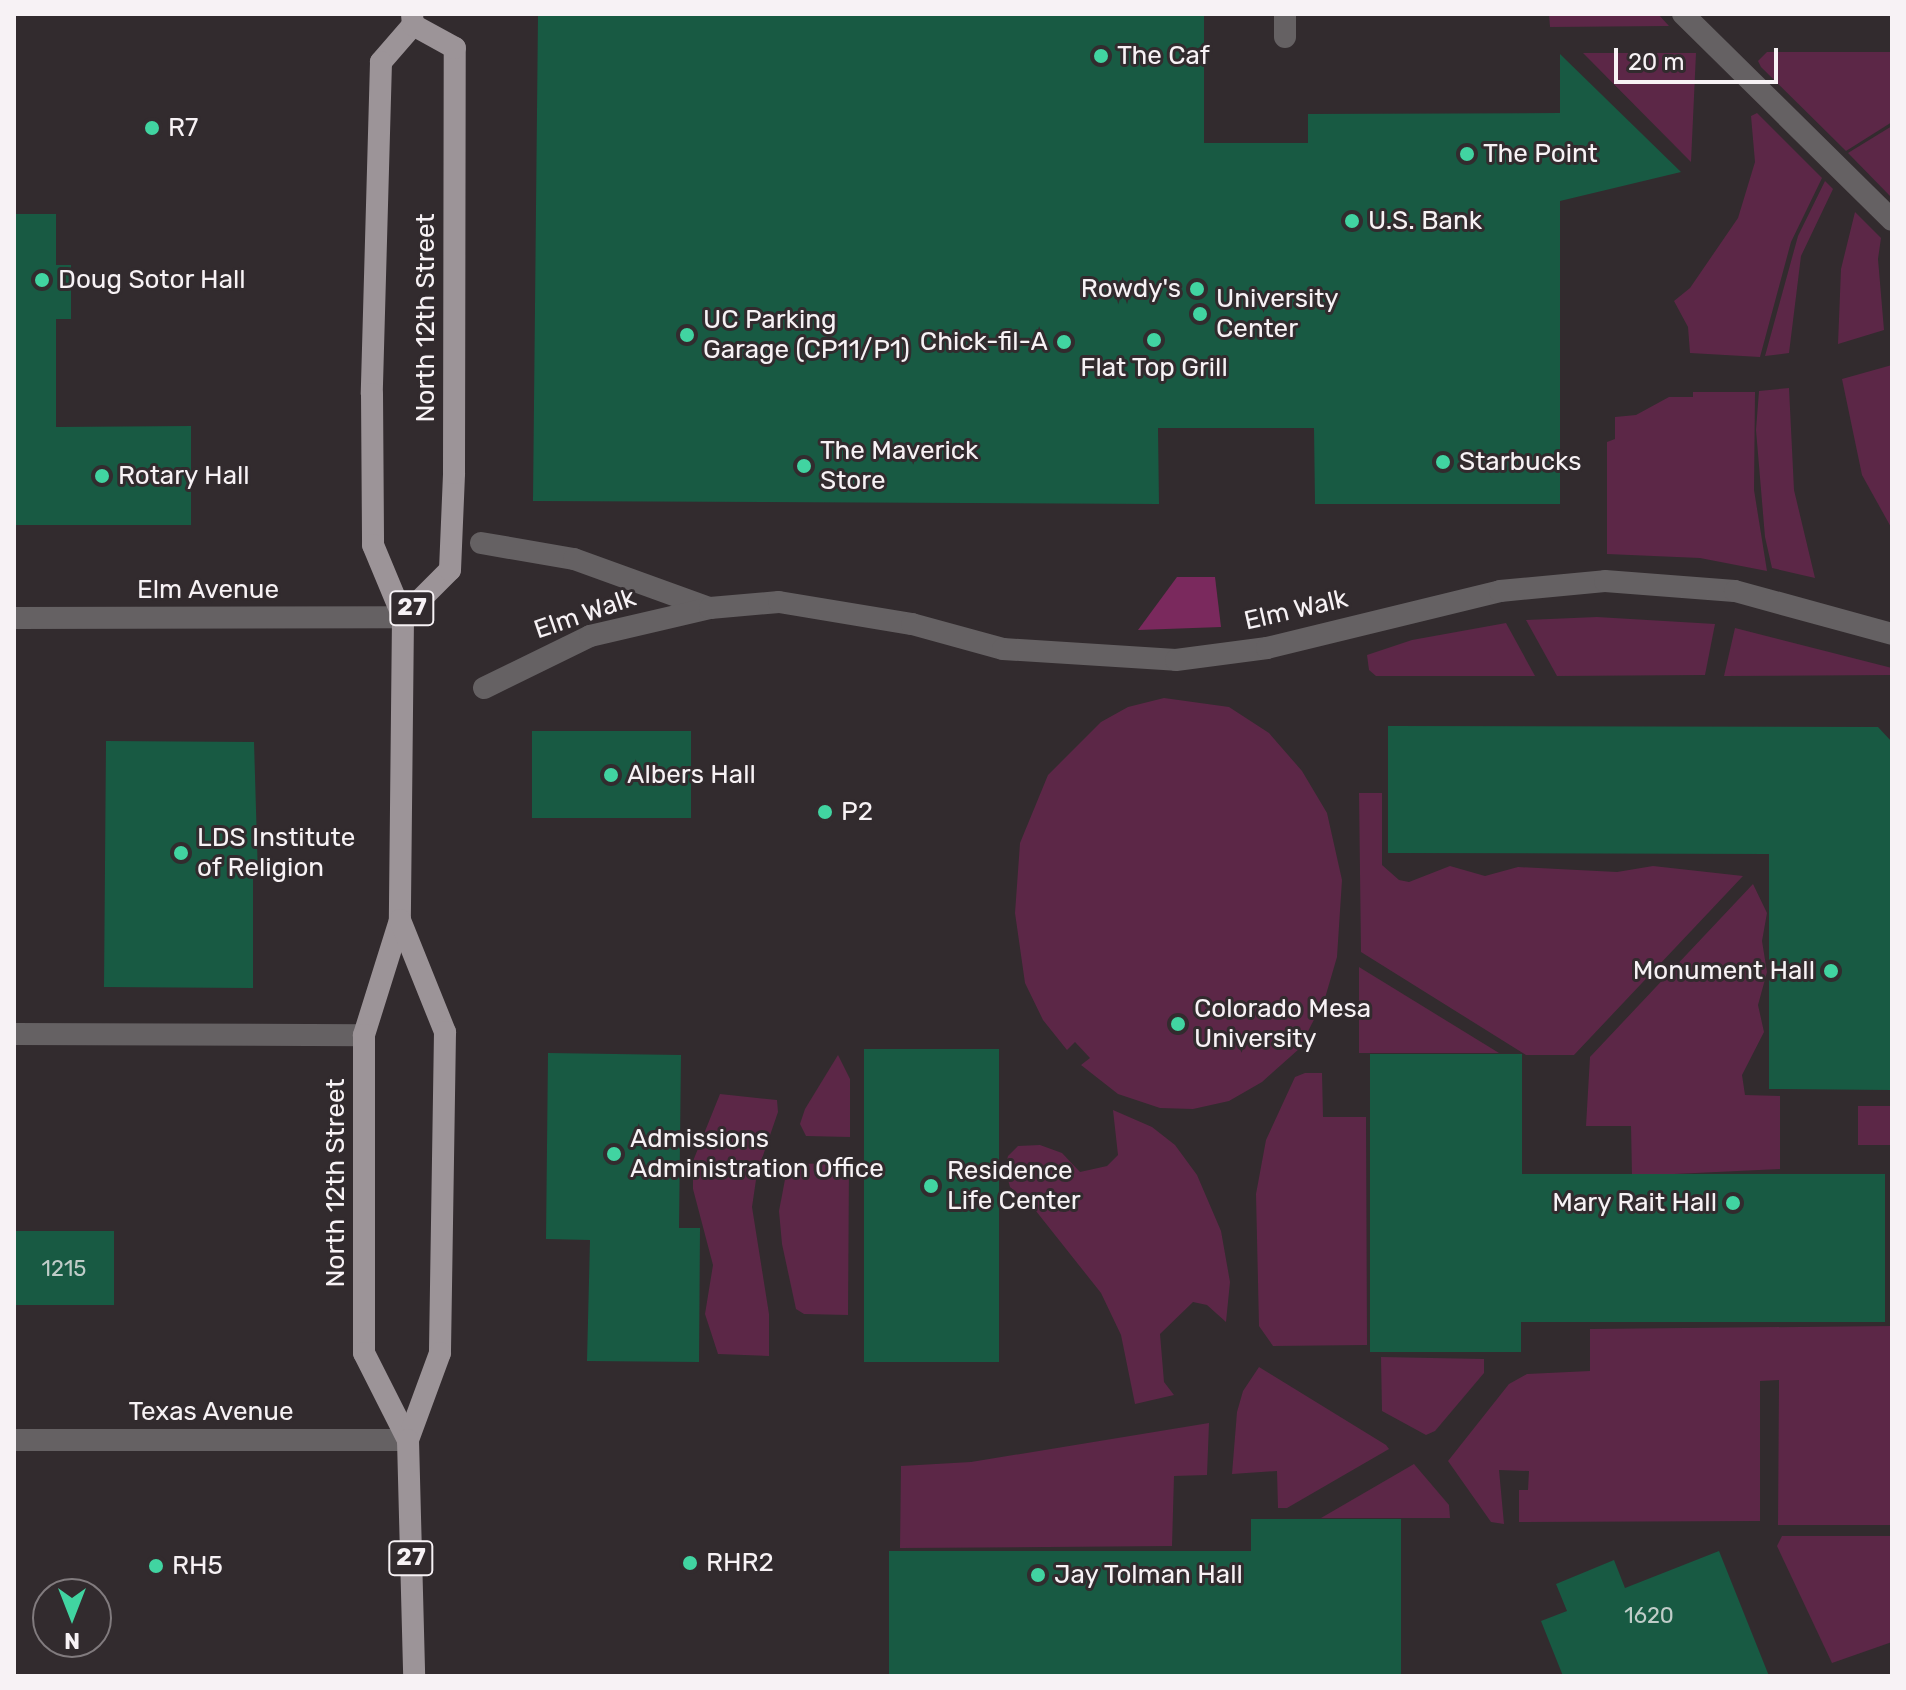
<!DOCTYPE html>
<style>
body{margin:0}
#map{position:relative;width:1906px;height:1690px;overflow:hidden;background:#322b2e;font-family:Rubik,sans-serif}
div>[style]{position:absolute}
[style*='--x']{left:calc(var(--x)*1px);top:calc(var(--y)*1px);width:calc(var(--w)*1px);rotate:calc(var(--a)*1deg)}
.green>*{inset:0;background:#5c2747;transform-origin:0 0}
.water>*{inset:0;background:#7a295d}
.building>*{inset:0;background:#185a43;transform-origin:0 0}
.service>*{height:22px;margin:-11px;padding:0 11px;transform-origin:11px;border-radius:11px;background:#656163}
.pedestrian>*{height:22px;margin:-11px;padding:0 11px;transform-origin:11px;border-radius:11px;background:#656163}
.minor>*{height:22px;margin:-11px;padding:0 11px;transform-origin:11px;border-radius:11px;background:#656163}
.tertiary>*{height:22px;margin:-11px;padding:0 11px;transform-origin:11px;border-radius:11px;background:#656163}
.primary>*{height:22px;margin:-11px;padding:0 11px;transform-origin:11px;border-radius:11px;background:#9c9498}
.dots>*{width:22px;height:22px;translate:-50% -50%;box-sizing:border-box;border:4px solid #322b2e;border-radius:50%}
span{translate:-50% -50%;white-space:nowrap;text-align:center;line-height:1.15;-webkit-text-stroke:6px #322b2e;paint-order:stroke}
.number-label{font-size:22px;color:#bfccc8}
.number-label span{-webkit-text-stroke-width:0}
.shield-label span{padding:2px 6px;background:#322b2e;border:2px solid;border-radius:6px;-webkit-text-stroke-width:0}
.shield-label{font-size:24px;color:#f7f2f5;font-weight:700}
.poi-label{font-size:26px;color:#f7f2f5}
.left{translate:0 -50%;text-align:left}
.right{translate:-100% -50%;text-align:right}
.street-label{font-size:26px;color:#f7f2f5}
.frame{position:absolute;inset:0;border:16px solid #f7f2f5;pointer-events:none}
.north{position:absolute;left:32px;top:1578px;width:80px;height:80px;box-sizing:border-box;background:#322b2e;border:2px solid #817b7e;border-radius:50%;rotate:180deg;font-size:22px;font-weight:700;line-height:32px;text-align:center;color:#f7f2f5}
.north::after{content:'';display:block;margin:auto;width:28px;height:36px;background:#41d4a1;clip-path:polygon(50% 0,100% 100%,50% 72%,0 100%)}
.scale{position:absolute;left:1614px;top:48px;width:164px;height:36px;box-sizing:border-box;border:4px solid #f7f2f5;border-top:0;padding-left:10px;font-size:24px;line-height:28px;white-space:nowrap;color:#f7f2f5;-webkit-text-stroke:6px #322b2e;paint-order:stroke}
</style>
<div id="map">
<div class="green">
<i style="clip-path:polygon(1549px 14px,1658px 14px,1669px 26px,1550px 27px)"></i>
<i style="clip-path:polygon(1767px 52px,1892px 52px,1892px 122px,1846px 151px,1761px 67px,1758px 61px)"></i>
<i style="clip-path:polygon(1583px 53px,1696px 53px,1691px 162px)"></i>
<i style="clip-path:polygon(1757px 113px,1822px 178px,1791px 242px,1760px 357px,1690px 353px,1688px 327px,1674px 301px,1690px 288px,1738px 218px,1755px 162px,1751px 116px)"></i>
<i style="clip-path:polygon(1892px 126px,1892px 198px,1848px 153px)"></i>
<i style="clip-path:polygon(1825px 181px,1833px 189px,1801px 256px,1789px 353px,1765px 356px,1798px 236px)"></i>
<i style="clip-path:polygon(1855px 212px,1881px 238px,1878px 259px,1884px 330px,1838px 344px,1841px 269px)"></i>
<i style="clip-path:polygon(1892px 365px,1892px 529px,1862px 475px,1842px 379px)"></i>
<i style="clip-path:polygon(1789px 388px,1794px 490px,1815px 578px,1772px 568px,1765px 537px,1756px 430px,1759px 391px)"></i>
<i style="clip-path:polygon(1693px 392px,1755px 392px,1754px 490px,1767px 571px,1700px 558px,1607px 554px,1607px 442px,1615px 439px,1615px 417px,1636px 415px,1669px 397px,1693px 397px)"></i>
<i style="clip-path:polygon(1597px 617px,1715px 624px,1705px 675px,1557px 676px,1526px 620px)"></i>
<i style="clip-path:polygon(1506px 623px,1535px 676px,1376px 676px,1369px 670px,1367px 655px,1412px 640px)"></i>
<i style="clip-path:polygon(1735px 628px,1892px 668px,1892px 675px,1724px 676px)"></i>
<i style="clip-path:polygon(1164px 698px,1229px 707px,1269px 733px,1302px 771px,1327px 813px,1342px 880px,1337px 957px,1325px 998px,1299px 1049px,1262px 1082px,1229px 1101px,1193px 1109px,1160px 1108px,1118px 1094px,1081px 1065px,1090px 1058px,1075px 1042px,1067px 1050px,1043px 1020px,1025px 983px,1015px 913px,1020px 843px,1048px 775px,1101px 722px,1128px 707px)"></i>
<i style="clip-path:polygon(1359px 793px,1382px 793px,1382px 865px,1399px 880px,1409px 882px,1450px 866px,1485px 876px,1518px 867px,1617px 872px,1653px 866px,1743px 876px,1574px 1055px,1526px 1055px,1361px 952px)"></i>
<i style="clip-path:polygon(1753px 884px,1767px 913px,1762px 941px,1767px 972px,1758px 1005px,1764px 1032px,1742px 1075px,1745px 1095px,1780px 1096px,1780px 1169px,1632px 1176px,1631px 1126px,1586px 1126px,1590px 1057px)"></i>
<i style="clip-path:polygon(1359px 967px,1499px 1053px,1359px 1053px)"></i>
<i style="clip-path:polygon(838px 1055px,850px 1079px,850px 1137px,806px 1136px,800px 1124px,805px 1109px)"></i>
<i style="clip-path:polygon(1305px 1073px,1322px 1073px,1323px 1117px,1366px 1117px,1367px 1345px,1273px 1346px,1259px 1326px,1256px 1194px,1266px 1140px,1295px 1077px)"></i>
<i style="clip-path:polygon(720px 1094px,777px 1100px,778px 1112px,757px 1173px,752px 1207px,769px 1314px,769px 1356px,718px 1354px,705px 1314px,713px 1265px,693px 1189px,693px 1161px)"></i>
<i style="left:1858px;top:1106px;width:34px;height:39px"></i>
<i style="clip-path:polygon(1113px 1110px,1152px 1127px,1175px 1145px,1197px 1175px,1221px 1231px,1230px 1282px,1226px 1322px,1207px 1305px,1193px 1302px,1160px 1334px,1164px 1382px,1174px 1395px,1135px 1404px,1121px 1335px,1101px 1293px,1032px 1206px,1010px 1187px,1005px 1169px,1008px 1156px,1018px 1146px,1040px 1145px,1062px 1153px,1080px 1172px,1107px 1166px,1118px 1155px)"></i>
<i style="clip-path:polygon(849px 1163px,848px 1315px,804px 1314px,796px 1309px,782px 1244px,779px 1211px,787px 1169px,794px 1164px)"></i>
<i style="clip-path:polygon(1892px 1326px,1892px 1525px,1778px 1525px,1779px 1380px,1760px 1381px,1760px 1521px,1519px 1522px,1519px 1490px,1528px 1490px,1529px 1471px,1499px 1470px,1504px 1524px,1491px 1522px,1448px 1461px,1509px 1384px,1527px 1374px,1590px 1371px,1590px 1329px)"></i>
<i style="clip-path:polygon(1381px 1357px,1484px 1359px,1484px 1373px,1435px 1431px,1426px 1435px,1382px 1411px)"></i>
<i style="clip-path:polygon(1259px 1367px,1386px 1445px,1389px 1449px,1287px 1508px,1278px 1508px,1277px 1471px,1232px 1474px,1237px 1412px,1243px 1391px)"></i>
<i style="clip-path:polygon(1209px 1423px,1207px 1475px,1174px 1476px,1172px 1546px,900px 1548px,901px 1466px,971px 1462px)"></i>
<i style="clip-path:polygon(1414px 1464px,1449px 1505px,1450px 1518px,1321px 1518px)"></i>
<i style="clip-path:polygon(1782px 1536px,1892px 1536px,1892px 1642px,1832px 1663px,1777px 1546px)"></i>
</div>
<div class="water">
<i style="clip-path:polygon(1177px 577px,1215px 577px,1221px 627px,1138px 630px)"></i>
</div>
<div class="building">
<i style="clip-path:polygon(538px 14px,1204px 14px,1204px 143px,1308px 143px,1308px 114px,1560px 113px,1560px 54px,1681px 172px,1560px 201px,1560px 504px,1315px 504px,1314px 428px,1158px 428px,1159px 504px,533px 501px)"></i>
<i style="clip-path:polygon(14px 214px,56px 214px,56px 265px,71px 265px,71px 319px,56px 319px,56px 427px,191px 426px,191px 525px,14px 525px)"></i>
<i style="clip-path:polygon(1388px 726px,1878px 727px,1892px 742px,1892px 1090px,1769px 1089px,1769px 854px,1388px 853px)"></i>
<i style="left:532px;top:731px;width:159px;height:87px"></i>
<i style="clip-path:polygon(106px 741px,254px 742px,258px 877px,253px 877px,253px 988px,104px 987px)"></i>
<i style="left:864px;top:1049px;width:135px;height:313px"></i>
<i style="clip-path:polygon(548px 1053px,681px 1055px,679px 1228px,700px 1228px,699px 1362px,587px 1361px,590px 1240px,546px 1239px)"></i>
<i style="clip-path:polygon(1370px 1054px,1522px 1054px,1522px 1174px,1885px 1174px,1885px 1322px,1521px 1322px,1521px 1352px,1370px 1352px)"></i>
<i style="left:114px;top:1231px;width:74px;height:100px;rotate:90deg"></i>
<i style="clip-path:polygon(1251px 1519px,1401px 1519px,1401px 1676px,889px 1676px,889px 1551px,1251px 1551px)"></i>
<i style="clip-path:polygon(1719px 1551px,1769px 1676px,1563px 1676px,1541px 1621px,1567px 1611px,1556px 1584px,1614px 1560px,1625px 1588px)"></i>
</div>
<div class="service">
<i style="--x:14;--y:1034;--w:350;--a:0.2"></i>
</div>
<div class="pedestrian">
<i style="--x:1285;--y:14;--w:23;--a:90"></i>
<i style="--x:1683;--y:14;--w:293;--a:44.6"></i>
<i style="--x:481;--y:543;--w:94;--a:9.8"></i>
<i style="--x:574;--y:559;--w:144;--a:19.9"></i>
<i style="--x:484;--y:688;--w:118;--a:-26.1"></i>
<i style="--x:590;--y:636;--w:123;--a:-13.1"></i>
<i style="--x:710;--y:608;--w:69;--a:-5"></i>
<i style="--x:779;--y:602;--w:135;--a:9.4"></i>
<i style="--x:912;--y:624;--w:94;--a:15.4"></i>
<i style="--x:1003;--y:649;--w:173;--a:3.6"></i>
<i style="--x:1176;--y:660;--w:92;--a:-7.5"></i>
<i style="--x:1267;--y:648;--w:240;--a:-13.7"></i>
<i style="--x:1500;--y:591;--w:105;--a:-5.4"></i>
<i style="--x:1605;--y:581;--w:130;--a:4.4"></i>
<i style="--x:1735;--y:591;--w:163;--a:15.3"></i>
</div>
<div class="minor">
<i style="--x:14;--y:1440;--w:394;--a:0"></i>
</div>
<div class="tertiary">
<i style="--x:14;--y:618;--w:389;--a:-0.1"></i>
</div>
<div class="primary">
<i style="--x:412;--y:14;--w:11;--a:85"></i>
<i style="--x:413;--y:25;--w:49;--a:130.9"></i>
<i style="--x:381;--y:62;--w:332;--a:91.6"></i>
<i style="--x:372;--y:394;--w:151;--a:89.6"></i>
<i style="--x:373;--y:545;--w:78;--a:67.4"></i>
<i style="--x:403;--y:617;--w:66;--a:-45"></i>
<i style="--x:450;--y:570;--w:97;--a:-87.6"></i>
<i style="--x:454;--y:473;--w:425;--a:-89.9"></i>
<i style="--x:455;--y:48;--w:48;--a:-151.3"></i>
<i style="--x:403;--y:617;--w:303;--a:90.6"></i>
<i style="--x:400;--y:920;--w:121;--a:107.4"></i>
<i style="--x:364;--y:1035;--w:318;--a:90"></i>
<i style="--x:364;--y:1353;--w:97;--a:63.2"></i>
<i style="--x:400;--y:920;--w:121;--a:68.1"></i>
<i style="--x:445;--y:1032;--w:321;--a:90.9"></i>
<i style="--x:440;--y:1353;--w:93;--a:110.2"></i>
<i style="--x:408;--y:1440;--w:236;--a:88.5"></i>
</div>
<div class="dots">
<i style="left:1101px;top:56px;background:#41d4a1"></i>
<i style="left:152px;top:128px;background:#41d4a1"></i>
<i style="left:1467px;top:154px;background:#41d4a1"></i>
<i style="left:1352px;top:221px;background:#41d4a1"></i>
<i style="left:42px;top:280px;background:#41d4a1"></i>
<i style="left:1197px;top:289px;background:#41d4a1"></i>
<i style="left:1200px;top:314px;background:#41d4a1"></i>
<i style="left:687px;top:335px;background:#41d4a1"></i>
<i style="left:1154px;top:340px;background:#41d4a1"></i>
<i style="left:1064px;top:342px;background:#41d4a1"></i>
<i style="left:1443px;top:462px;background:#41d4a1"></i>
<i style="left:804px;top:466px;background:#41d4a1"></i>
<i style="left:102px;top:476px;background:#41d4a1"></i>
<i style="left:611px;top:775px;background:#41d4a1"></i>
<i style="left:825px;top:812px;background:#41d4a1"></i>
<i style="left:181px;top:853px;background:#41d4a1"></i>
<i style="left:1831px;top:971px;background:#41d4a1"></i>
<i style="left:1178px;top:1024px;background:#41d4a1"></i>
<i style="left:614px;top:1154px;background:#41d4a1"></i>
<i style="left:931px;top:1186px;background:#41d4a1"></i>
<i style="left:1733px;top:1203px;background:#41d4a1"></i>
<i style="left:690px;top:1563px;background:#41d4a1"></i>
<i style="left:156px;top:1566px;background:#41d4a1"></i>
<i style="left:1038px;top:1575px;background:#41d4a1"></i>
</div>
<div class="number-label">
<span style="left:64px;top:1269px">1215</span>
<span style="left:1649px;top:1616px">1620</span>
</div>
<div class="shield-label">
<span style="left:412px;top:608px">27</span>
<span style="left:411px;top:1558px">27</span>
</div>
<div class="poi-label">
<span class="left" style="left:1117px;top:56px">The Caf</span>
<span class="left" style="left:168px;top:128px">R7</span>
<span class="left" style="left:1483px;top:154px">The Point</span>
<span class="left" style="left:1368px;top:221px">U.S. Bank</span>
<span class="left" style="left:58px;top:280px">Doug Sotor Hall</span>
<span class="right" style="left:1181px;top:289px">Rowdy's</span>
<span class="left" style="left:1216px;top:314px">University<br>Center</span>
<span class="left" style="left:703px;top:335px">UC Parking<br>Garage (CP11/P1)</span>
<span class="right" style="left:1048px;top:342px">Chick-fil-A</span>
<span style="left:1154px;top:368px">Flat Top Grill</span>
<span class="left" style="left:820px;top:466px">The Maverick<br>Store</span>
<span class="left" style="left:1459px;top:462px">Starbucks</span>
<span class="left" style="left:118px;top:476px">Rotary Hall</span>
<span class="left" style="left:627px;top:775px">Albers Hall</span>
<span class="left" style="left:841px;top:812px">P2</span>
<span class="left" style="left:197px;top:853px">LDS Institute<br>of Religion</span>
<span class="right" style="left:1815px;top:971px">Monument Hall</span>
<span class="left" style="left:1194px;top:1024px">Colorado Mesa<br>University</span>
<span class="left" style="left:630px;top:1154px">Admissions<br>Administration Office</span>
<span class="left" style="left:947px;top:1186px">Residence<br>Life Center</span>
<span class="right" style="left:1717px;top:1203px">Mary Rait Hall</span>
<span class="left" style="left:706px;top:1563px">RHR2</span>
<span class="left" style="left:172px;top:1566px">RH5</span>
<span class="left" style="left:1054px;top:1575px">Jay Tolman Hall</span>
</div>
<div class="street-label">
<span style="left:426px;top:318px;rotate:-90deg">North 12th Street</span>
<span style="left:208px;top:590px">Elm Avenue</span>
<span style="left:1296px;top:610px;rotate:-13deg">Elm Walk</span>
<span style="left:585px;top:614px;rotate:-19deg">Elm Walk</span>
<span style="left:336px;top:1183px;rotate:-90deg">North 12th Street</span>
<span style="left:211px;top:1412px">Texas Avenue</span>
</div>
<div class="frame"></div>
<div class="north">N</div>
<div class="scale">20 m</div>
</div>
